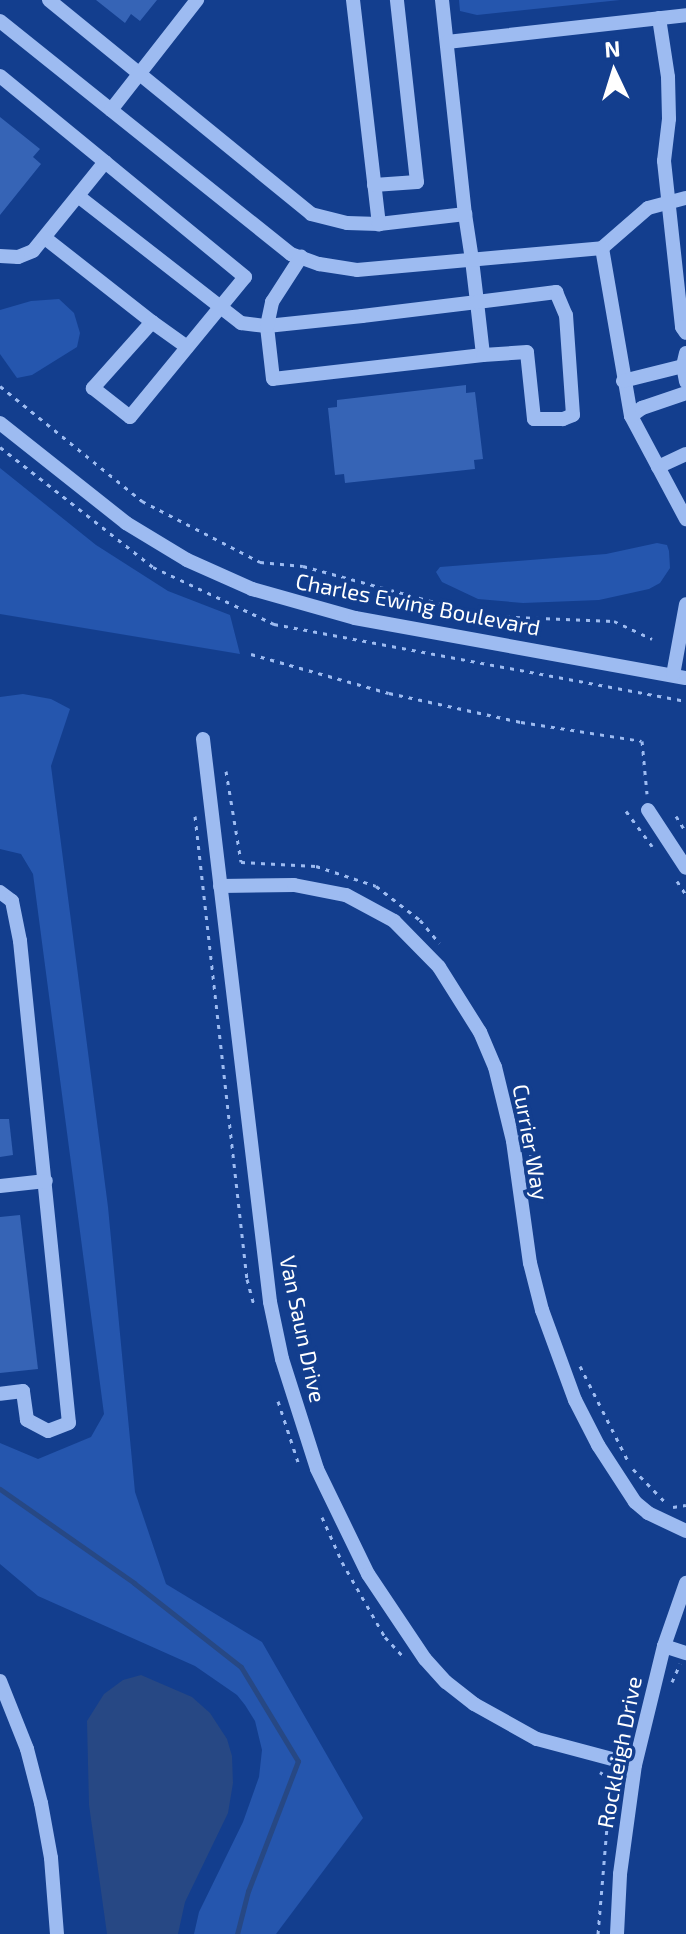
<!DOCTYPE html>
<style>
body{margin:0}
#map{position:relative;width:686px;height:1934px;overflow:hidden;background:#133e8e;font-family:"Exo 2",sans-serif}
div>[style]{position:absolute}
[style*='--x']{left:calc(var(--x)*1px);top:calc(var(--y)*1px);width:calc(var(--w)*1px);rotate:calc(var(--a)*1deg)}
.green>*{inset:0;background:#2556ae}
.water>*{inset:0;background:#274884}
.stream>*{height:5px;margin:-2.5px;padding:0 2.5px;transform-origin:2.5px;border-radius:2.5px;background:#274884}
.building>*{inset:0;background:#3664b6}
.path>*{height:3px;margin-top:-1.5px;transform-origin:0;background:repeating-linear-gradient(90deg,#9dbbf1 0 4px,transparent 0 10px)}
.minor>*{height:14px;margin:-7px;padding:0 7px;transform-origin:7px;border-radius:7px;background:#9dbbf1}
span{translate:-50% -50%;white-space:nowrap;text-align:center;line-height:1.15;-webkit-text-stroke:7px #133e8e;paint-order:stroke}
.street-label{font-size:22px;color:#fff}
.north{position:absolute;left:574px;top:32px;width:80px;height:80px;-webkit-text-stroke:6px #133e8e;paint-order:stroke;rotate:356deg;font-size:22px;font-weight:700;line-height:32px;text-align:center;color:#fff}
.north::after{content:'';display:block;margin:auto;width:28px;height:36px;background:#fff;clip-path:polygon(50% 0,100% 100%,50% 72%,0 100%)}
</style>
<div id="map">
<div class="green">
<i style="clip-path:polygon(459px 0,620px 0,477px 15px,460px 11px)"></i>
<i style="clip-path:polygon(59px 299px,74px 313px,80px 333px,77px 347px,32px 375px,17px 378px,0 354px,0 310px,31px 301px)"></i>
<i style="clip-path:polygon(0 468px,96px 545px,168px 591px,230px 615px,240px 654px,0 614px)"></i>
<i style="clip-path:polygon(657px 543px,667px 545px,669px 551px,670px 568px,660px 583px,649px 589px,599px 600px,523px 603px,478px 599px,442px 582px,436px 572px,440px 567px,606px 554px)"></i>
<i style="clip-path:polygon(23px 694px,51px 699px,70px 709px,51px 766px,108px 1207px,135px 1492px,166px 1584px,262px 1642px,363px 1818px,276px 1934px,194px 1934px,199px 1912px,243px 1822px,259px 1777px,262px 1750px,255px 1721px,245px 1705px,237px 1695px,195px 1666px,38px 1596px,0 1564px,0 1443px,38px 1459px,91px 1437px,104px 1414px,33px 874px,21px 854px,0 849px,0 697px)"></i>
</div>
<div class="water">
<i style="clip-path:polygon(141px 1675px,192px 1697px,210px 1713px,227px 1739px,232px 1756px,233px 1783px,228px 1813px,185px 1902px,178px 1934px,107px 1934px,89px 1805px,87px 1721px,104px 1694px,123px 1680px)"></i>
</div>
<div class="stream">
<i style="--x:0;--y:1489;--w:164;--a:35"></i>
<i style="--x:134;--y:1583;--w:136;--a:38.1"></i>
<i style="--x:241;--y:1667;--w:110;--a:58.8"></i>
<i style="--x:298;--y:1761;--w:139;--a:111"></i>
<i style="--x:248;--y:1891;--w:44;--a:104.3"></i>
</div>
<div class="building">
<i style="clip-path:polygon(96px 0,157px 0,140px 21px,131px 14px,125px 23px)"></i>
<i style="clip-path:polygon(0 117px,40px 149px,33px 157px,41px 164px,0 215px)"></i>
<i style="clip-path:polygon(466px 385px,466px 393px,475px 392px,483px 459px,474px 460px,475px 469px,345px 483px,344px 474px,335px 475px,328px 408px,337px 407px,337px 400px)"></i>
<i style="clip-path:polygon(0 1119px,9px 1119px,13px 1155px,0 1157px)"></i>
<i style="clip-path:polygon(20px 1215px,38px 1369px,0 1373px,0 1217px)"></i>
</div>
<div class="path">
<i style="--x:0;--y:386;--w:183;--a:39"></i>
<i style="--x:142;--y:501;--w:133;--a:27.3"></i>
<i style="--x:260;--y:562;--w:43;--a:5.3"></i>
<i style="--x:303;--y:566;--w:190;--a:15.3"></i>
<i style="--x:486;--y:616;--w:128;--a:2.2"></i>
<i style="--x:614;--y:621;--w:42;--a:25.3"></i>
<i style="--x:0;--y:447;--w:194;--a:38.1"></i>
<i style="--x:153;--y:567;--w:134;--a:25.2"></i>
<i style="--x:274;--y:624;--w:419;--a:10.6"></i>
<i style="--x:251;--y:654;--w:143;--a:15.8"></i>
<i style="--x:389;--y:693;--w:135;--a:12.4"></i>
<i style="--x:521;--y:722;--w:122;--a:8.9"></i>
<i style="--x:642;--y:741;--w:53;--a:84.6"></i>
<i style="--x:226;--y:771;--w:92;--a:80.6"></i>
<i style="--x:241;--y:862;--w:75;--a:3.1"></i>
<i style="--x:316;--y:866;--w:63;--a:18.4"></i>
<i style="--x:376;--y:886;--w:56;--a:37.7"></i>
<i style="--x:420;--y:920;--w:30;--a:50"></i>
<i style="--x:626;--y:811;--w:44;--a:53.4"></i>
<i style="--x:195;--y:816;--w:466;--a:83.6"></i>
<i style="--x:247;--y:1279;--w:27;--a:75"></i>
<i style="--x:676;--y:816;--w:19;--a:58"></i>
<i style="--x:677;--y:881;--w:17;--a:57"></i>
<i style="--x:526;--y:1125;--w:69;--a:80.8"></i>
<i style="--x:580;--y:1366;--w:109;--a:63.2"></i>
<i style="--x:278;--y:1401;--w:64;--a:71.8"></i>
<i style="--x:633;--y:1469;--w:49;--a:45.8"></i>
<i style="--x:673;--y:1507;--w:13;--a:-9"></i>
<i style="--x:322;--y:1517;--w:49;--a:66"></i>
<i style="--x:342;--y:1562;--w:86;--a:60.2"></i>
<i style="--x:385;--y:1637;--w:25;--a:47"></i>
<i style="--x:672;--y:1682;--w:20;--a:-66"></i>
<i style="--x:598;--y:1934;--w:156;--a:-85.2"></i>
<i style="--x:611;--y:1779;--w:13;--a:-148"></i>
</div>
<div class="minor">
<i style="--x:49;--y:0;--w:338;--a:39.2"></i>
<i style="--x:311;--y:214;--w:37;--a:14"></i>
<i style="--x:347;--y:223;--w:32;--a:2"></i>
<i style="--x:353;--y:0;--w:226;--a:83.4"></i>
<i style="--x:379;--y:224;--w:87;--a:-6.6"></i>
<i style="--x:465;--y:214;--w:47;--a:81.3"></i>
<i style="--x:472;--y:260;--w:42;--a:83.2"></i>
<i style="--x:477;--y:302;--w:53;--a:83.5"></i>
<i style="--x:483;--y:355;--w:211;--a:173.5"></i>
<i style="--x:273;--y:379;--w:53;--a:-96.5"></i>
<i style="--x:267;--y:326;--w:96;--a:-6"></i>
<i style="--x:362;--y:316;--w:116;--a:-6.9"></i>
<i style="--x:477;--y:302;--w:80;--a:-7.2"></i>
<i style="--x:556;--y:292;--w:25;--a:67"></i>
<i style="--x:566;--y:315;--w:100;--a:86"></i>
<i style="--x:573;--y:415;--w:11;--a:158"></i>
<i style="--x:563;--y:419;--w:29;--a:180"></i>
<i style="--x:534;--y:419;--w:67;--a:-96"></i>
<i style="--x:527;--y:352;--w:44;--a:176.1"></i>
<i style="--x:442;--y:0;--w:215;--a:83.9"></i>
<i style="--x:659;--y:18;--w:60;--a:81.3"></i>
<i style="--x:668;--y:77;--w:42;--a:88.6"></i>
<i style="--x:669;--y:119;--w:42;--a:96.8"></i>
<i style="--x:664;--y:161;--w:167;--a:83.8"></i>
<i style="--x:682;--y:327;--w:7;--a:56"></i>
<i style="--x:0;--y:21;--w:373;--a:38.7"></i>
<i style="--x:291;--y:254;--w:30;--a:20"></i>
<i style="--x:319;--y:264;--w:38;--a:9"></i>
<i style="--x:357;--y:270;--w:246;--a:-5.1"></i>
<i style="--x:602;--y:248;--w:61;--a:-41"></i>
<i style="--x:648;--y:208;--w:39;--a:-15"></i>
<i style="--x:447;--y:42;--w:241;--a:-6.4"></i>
<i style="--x:0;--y:76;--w:136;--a:39.3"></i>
<i style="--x:105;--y:162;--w:114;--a:129"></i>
<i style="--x:33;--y:251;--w:16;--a:158"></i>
<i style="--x:18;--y:257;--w:18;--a:-177"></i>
<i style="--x:111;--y:110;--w:140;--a:-52"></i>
<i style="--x:374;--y:185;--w:43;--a:-4"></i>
<i style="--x:417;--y:182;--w:183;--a:-96.3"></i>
<i style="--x:78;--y:196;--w:207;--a:37.9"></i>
<i style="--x:241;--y:323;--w:26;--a:7"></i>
<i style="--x:267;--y:326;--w:25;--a:-78"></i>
<i style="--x:272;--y:302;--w:54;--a:-57.2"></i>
<i style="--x:45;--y:238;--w:136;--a:38.1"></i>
<i style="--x:152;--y:322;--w:89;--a:131.8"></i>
<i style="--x:93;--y:388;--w:47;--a:38.1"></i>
<i style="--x:130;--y:417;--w:181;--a:-50.6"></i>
<i style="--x:245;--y:277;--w:181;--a:-140.6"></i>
<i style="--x:602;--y:248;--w:170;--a:80.2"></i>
<i style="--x:631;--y:416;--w:117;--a:61.9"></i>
<i style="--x:152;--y:322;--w:43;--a:35.5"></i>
<i style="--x:686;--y:353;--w:13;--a:103"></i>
<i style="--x:683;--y:366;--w:16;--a:79"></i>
<i style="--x:623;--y:381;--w:62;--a:-14"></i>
<i style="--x:631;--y:416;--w:14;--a:-36"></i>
<i style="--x:642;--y:408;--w:46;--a:-18.8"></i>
<i style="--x:0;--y:423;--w:161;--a:38.4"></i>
<i style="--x:126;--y:523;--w:71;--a:31.2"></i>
<i style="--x:187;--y:560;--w:71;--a:24"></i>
<i style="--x:252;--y:589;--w:107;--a:15.7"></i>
<i style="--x:355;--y:618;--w:336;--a:10.3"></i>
<i style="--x:658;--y:467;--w:31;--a:-25"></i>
<i style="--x:673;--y:675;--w:72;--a:-79.6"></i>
<i style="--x:203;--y:739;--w:567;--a:83.21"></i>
<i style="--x:270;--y:1302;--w:58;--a:78.1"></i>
<i style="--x:282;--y:1359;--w:115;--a:72.3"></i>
<i style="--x:317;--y:1469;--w:117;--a:64.1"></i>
<i style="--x:368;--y:1574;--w:102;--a:56.2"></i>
<i style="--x:425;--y:1659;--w:31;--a:48"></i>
<i style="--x:446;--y:1682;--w:36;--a:38"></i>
<i style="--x:474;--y:1704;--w:72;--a:29.1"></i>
<i style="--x:537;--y:1739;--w:101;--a:14.9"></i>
<i style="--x:648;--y:810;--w:69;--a:56.8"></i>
<i style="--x:220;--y:886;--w:74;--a:-0.8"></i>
<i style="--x:294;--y:885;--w:53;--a:10.9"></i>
<i style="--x:346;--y:895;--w:55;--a:28.4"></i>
<i style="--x:394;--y:921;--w:64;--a:45.6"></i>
<i style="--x:439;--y:967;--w:77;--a:57.8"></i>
<i style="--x:480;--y:1032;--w:38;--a:67"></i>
<i style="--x:495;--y:1067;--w:76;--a:76.3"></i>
<i style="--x:513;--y:1141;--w:123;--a:82.1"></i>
<i style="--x:530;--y:1263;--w:49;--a:75.7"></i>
<i style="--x:542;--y:1310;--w:96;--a:69.9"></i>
<i style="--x:575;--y:1400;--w:51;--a:62.9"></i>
<i style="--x:598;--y:1445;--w:68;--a:57"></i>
<i style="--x:635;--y:1502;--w:17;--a:40"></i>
<i style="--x:648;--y:1513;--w:42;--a:25.3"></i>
<i style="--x:0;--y:892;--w:15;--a:37"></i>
<i style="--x:12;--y:901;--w:41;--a:78.7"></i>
<i style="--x:20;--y:941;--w:484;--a:84.2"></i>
<i style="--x:69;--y:1423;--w:22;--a:159"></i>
<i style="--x:48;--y:1431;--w:24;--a:-152"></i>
<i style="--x:27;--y:1420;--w:29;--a:-98"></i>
<i style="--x:23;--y:1391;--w:23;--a:173"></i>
<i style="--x:0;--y:1186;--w:46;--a:-6.2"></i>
<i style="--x:664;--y:1646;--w:23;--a:18"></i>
<i style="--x:0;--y:1681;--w:73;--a:68.3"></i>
<i style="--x:27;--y:1749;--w:56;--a:75.5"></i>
<i style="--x:41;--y:1803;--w:56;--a:79.7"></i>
<i style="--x:51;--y:1858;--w:76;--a:85.5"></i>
<i style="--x:617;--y:1934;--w:60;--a:-87.1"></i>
<i style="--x:620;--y:1874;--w:110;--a:-82.2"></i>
<i style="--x:635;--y:1765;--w:122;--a:-76.3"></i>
<i style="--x:664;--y:1646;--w:67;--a:-70.8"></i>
</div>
<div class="street-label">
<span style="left:418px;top:604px;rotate:11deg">Charles Ewing Boulevard</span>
<span style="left:531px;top:1142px;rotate:80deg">Currier Way</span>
<span style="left:303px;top:1329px;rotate:78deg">Van Saun Drive</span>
<span style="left:619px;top:1752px;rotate:-79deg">Rockleigh Drive</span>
</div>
<div class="north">N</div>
</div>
